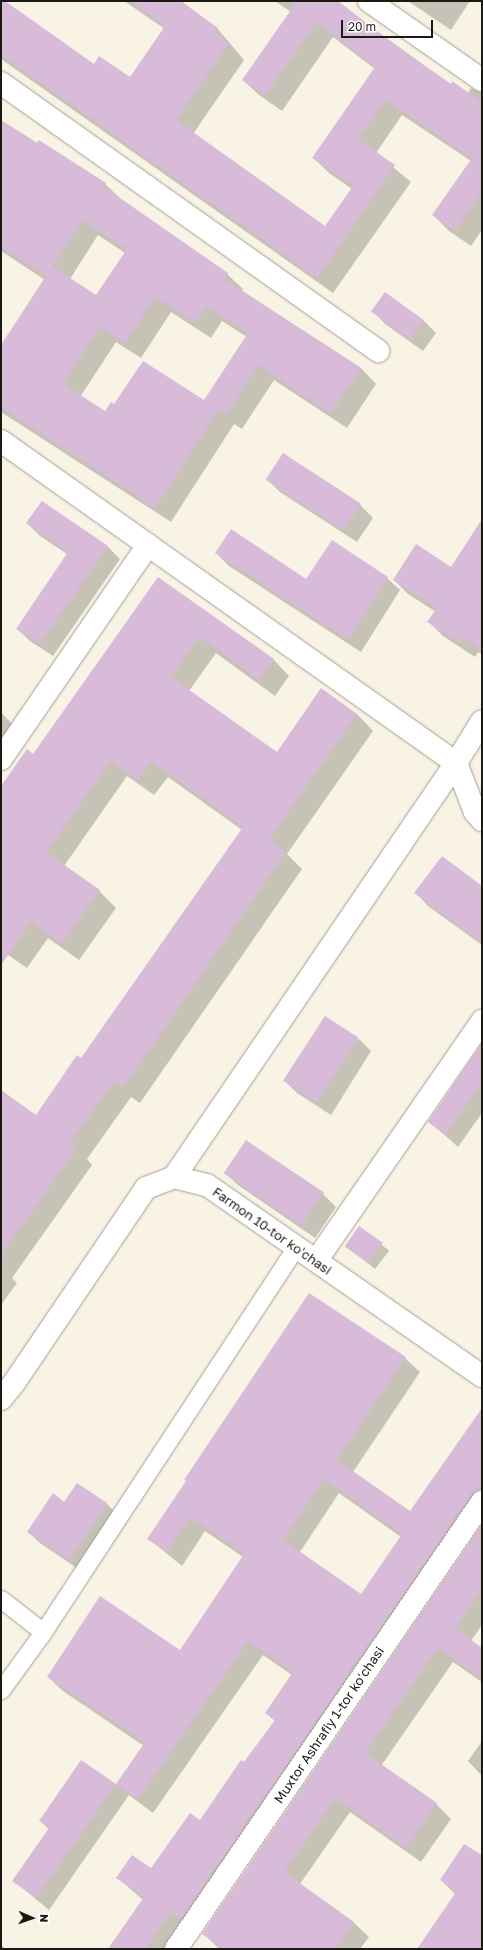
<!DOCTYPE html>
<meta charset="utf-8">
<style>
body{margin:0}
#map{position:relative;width:483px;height:1950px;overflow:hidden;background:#f8f3e4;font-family:"Golos Text",sans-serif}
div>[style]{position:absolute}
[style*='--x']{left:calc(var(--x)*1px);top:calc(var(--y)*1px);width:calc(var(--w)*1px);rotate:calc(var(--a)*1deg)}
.shadow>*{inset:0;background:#0003;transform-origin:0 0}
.building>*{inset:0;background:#d7bbd9;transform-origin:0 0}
.roads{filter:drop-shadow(0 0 1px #a4a092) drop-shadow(0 0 1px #a4a092)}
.service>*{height:17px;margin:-8.5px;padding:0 8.5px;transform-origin:8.5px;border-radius:8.5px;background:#fff}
.minor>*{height:22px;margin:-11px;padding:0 11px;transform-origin:11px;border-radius:11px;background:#fff}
span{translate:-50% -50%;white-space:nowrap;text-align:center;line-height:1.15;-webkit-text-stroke:3.5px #fff;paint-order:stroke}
.street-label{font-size:13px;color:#1b1914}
.frame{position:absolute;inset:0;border:2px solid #1b1914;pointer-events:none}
.north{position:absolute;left:12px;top:1898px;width:40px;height:40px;-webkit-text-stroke:3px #fff;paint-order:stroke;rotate:92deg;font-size:11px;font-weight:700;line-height:16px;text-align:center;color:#1b1914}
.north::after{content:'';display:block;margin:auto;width:14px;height:18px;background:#1b1914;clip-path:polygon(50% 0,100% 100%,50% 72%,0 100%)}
.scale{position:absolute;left:341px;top:20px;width:92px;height:18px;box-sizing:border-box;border:2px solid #1b1914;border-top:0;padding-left:5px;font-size:12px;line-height:14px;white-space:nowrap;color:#1b1914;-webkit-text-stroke:3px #fff;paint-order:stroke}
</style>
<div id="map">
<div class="shadow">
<i style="clip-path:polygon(1px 1px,94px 65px,130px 78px,165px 29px,124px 1px,181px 1px,217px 28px,244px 60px,193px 134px,325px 227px,352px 189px,329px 173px,313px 157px,375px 69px,333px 37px,282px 111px,259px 95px,243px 80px,291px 12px,275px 1px,336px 1px,451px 85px,468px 93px,471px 88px,482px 93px,482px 230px,471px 246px,449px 231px,433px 215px,471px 161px,402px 115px,376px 153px,411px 182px,333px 293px,1px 59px)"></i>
<i style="clip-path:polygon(408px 1px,470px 1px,451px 30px)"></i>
<i style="clip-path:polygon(evenodd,1px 121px,105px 184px,121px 199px,227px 274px,243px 289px,242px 291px,361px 368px,376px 384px,347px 428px,274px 380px,242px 429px,234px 424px,171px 522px,1px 412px,1px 346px,45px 280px,1px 251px,1px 121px,98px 235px,125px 253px,97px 297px,70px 279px,98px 235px,1px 121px,171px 312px,211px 338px,222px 321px,247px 337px,204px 402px,105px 412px,80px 397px,116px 342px,141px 358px,171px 312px)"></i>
<i style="clip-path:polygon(373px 311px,423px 320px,436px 333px,423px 351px,385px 324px)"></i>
<i style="clip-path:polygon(283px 455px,360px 505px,373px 518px,357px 542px,280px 492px,268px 480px)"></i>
<i style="clip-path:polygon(482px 520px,482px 654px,478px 652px,475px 657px,443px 636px,429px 622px,436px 612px,408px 594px,394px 580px,451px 568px)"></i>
<i style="clip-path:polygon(27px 523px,107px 546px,120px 559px,53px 656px,30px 641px,17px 629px,67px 554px,40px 536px)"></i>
<i style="clip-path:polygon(216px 553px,307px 580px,387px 578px,400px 590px,361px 652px,229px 566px)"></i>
<i style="clip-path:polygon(158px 578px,273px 659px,289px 676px,275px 696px,216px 653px,189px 691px,277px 754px,357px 714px,373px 731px,287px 854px,302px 869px,140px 1103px,131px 1097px,87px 1159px,92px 1165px,12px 1278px,17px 1283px,1px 1305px,1px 1092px,36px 1116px,81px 1059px,242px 830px,168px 777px,154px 795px,127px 776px,64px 866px,99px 891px,116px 908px,79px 960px,48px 938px,27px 968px,1px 950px,1px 788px,34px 755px)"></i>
<i style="clip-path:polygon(1px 712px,12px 724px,1px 740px)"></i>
<i style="clip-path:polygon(482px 887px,482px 945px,428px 906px,416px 893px)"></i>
<i style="clip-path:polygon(359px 1039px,371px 1051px,331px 1115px,297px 1093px,284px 1080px)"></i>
<i style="clip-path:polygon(482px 1064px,482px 1113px,458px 1147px,429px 1121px)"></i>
<i style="clip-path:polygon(225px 1173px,323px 1194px,336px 1207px,315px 1238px,238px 1185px)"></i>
<i style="left:360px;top:1228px;width:37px;height:23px;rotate:38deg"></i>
<i style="clip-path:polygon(evenodd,405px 1358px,420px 1372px,353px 1472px,410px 1513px,482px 1410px,482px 1519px,169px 1949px,108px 1949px,143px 1900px,118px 1878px,152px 1869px,200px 1821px,275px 1721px,266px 1713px,292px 1675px,263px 1655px,153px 1813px,129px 1795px,49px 1910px,14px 1881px,49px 1830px,40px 1820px,82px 1761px,116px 1785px,144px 1746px,63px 1691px,48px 1677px,180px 1651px,243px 1557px,205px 1531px,182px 1566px,149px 1539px,405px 1358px,339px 1493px,401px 1537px,361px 1595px,300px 1552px,339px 1493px)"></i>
<i style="clip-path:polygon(77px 1484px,107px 1504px,118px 1515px,81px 1571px,40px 1543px,28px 1532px,65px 1503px)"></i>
<i style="clip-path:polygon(482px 1526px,482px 1625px,471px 1641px,482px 1649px,482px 1682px,453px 1662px,381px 1766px,436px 1804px,451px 1819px,421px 1862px,350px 1812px,300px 1884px,354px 1923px,369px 1937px,360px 1949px,219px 1949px,203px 1933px)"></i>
<i style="clip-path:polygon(482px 1741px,482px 1776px,468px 1761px)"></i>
<i style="clip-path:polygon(482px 1858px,482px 1949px,418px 1949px,456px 1895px,441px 1880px)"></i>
<i style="clip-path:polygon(1px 1945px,5px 1949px,1px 1949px)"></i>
</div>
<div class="building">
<i style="clip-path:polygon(1px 1px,5px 1px,94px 64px,99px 56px,130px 77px,165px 26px,130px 1px,180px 1px,218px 28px,214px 33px,229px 43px,176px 120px,325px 226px,353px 186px,312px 158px,375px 67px,317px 22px,265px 96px,242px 80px,295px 4px,291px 1px,338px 1px,392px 43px,451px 84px,452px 81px,482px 102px,482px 192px,455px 231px,432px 215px,472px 158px,386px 100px,358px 139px,395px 165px,317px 278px,1px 55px)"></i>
<i style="clip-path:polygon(evenodd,1px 120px,37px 143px,39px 140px,106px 183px,104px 187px,228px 273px,224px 279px,361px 368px,331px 414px,258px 365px,226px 415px,218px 410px,155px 508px,1px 407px,1px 345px,46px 276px,1px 247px,1px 120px,82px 220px,127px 249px,96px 295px,52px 266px,48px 273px,82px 220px,1px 120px,155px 297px,195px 323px,206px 306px,248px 333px,204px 400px,143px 361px,114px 404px,111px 402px,105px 411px,63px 384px,100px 327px,125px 343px,155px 297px)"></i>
<i style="left:385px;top:292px;width:48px;height:24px;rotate:36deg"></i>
<i style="left:283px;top:453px;width:93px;height:32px;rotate:33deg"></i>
<i style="clip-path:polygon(42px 501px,108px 546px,40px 644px,16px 629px,68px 552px,26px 523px)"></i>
<i style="clip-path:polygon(482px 519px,482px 650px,463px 638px,460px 643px,427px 622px,437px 608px,393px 580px,416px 544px,451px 567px)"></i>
<i style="clip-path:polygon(231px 529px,306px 579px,332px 540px,388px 577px,348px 640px,215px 553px)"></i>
<i style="clip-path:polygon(158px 577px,274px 659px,259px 680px,199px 637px,171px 677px,277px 752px,321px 688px,357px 714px,269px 840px,286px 852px,123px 1088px,114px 1081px,70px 1143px,77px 1148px,1px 1255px,1px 1090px,36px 1115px,77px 1055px,81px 1058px,243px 827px,151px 761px,138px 780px,111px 761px,46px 852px,100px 890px,62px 944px,31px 922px,1px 965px,1px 786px,27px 749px,33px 754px)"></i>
<i style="clip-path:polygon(442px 856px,482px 886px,482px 943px,414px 893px)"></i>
<i style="left:325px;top:1016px;width:40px;height:77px;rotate:33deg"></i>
<i style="clip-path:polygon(482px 1043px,482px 1082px,445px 1135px,428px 1122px)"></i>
<i style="left:246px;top:1140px;width:94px;height:40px;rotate:34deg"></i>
<i style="left:359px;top:1226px;width:29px;height:25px;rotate:35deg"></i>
<i style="clip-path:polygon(evenodd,309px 1293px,406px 1357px,337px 1460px,410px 1511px,482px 1408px,482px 1490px,472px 1495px,181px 1919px,171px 1912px,145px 1949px,108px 1949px,144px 1897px,116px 1878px,132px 1855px,151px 1868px,190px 1813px,200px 1820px,241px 1760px,244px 1762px,275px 1720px,265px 1713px,293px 1672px,248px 1641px,138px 1799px,116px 1784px,145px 1742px,47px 1677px,100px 1596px,180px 1650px,244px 1554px,190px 1517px,167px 1552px,147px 1539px,186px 1481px,184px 1480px,309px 1293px,324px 1479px,402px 1534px,361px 1594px,283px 1540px,324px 1479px)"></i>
<i style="clip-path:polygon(77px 1483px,107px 1503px,69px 1560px,27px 1532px,53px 1493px,64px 1502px)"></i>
<i style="clip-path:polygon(482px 1524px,482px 1589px,455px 1628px,482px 1648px,482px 1679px,438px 1648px,365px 1753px,437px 1803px,406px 1848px,335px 1798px,284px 1872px,354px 1922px,336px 1949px,224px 1949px,202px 1934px)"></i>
<i style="clip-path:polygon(81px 1760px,116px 1784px,36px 1898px,12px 1881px,49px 1828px,39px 1821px)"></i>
<i style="clip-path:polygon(464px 1844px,482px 1855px,482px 1949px,417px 1949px,456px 1892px,440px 1880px)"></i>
</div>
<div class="roads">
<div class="service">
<i style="--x:1;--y:1599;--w:53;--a:38.2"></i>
<i style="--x:1;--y:1690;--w:72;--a:-54.1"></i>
<i style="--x:43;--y:1632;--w:461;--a:-56.7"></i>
</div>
<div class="minor">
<i style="--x:369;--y:1;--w:138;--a:35"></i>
<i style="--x:1;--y:83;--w:463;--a:35.4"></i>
<i style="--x:1;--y:441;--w:557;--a:35.29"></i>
<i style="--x:456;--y:763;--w:49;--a:-58.2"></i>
<i style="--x:1;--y:759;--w:260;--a:-55.5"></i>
<i style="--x:456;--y:763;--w:53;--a:68.8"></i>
<i style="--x:475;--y:812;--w:11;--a:49"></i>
<i style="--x:174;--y:1177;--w:501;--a:-55.74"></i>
<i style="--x:316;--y:1261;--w:292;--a:-55.3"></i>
<i style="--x:1;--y:1399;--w:21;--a:-51"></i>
<i style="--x:14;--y:1383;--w:235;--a:-55.9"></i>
<i style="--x:146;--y:1188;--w:30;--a:-21"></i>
<i style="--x:174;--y:1177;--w:34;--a:14"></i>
<i style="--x:207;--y:1185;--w:335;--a:34.8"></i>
<i style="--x:176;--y:1949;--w:542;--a:-55.61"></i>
</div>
</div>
<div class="street-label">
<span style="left:272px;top:1231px;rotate:35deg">Farmon 10-tor koʻchasi</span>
<span style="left:329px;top:1725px;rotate:-56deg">Muxtor Ashrafiy 1-tor koʻchasi</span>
</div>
<div class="frame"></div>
<div class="north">N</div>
<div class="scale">20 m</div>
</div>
